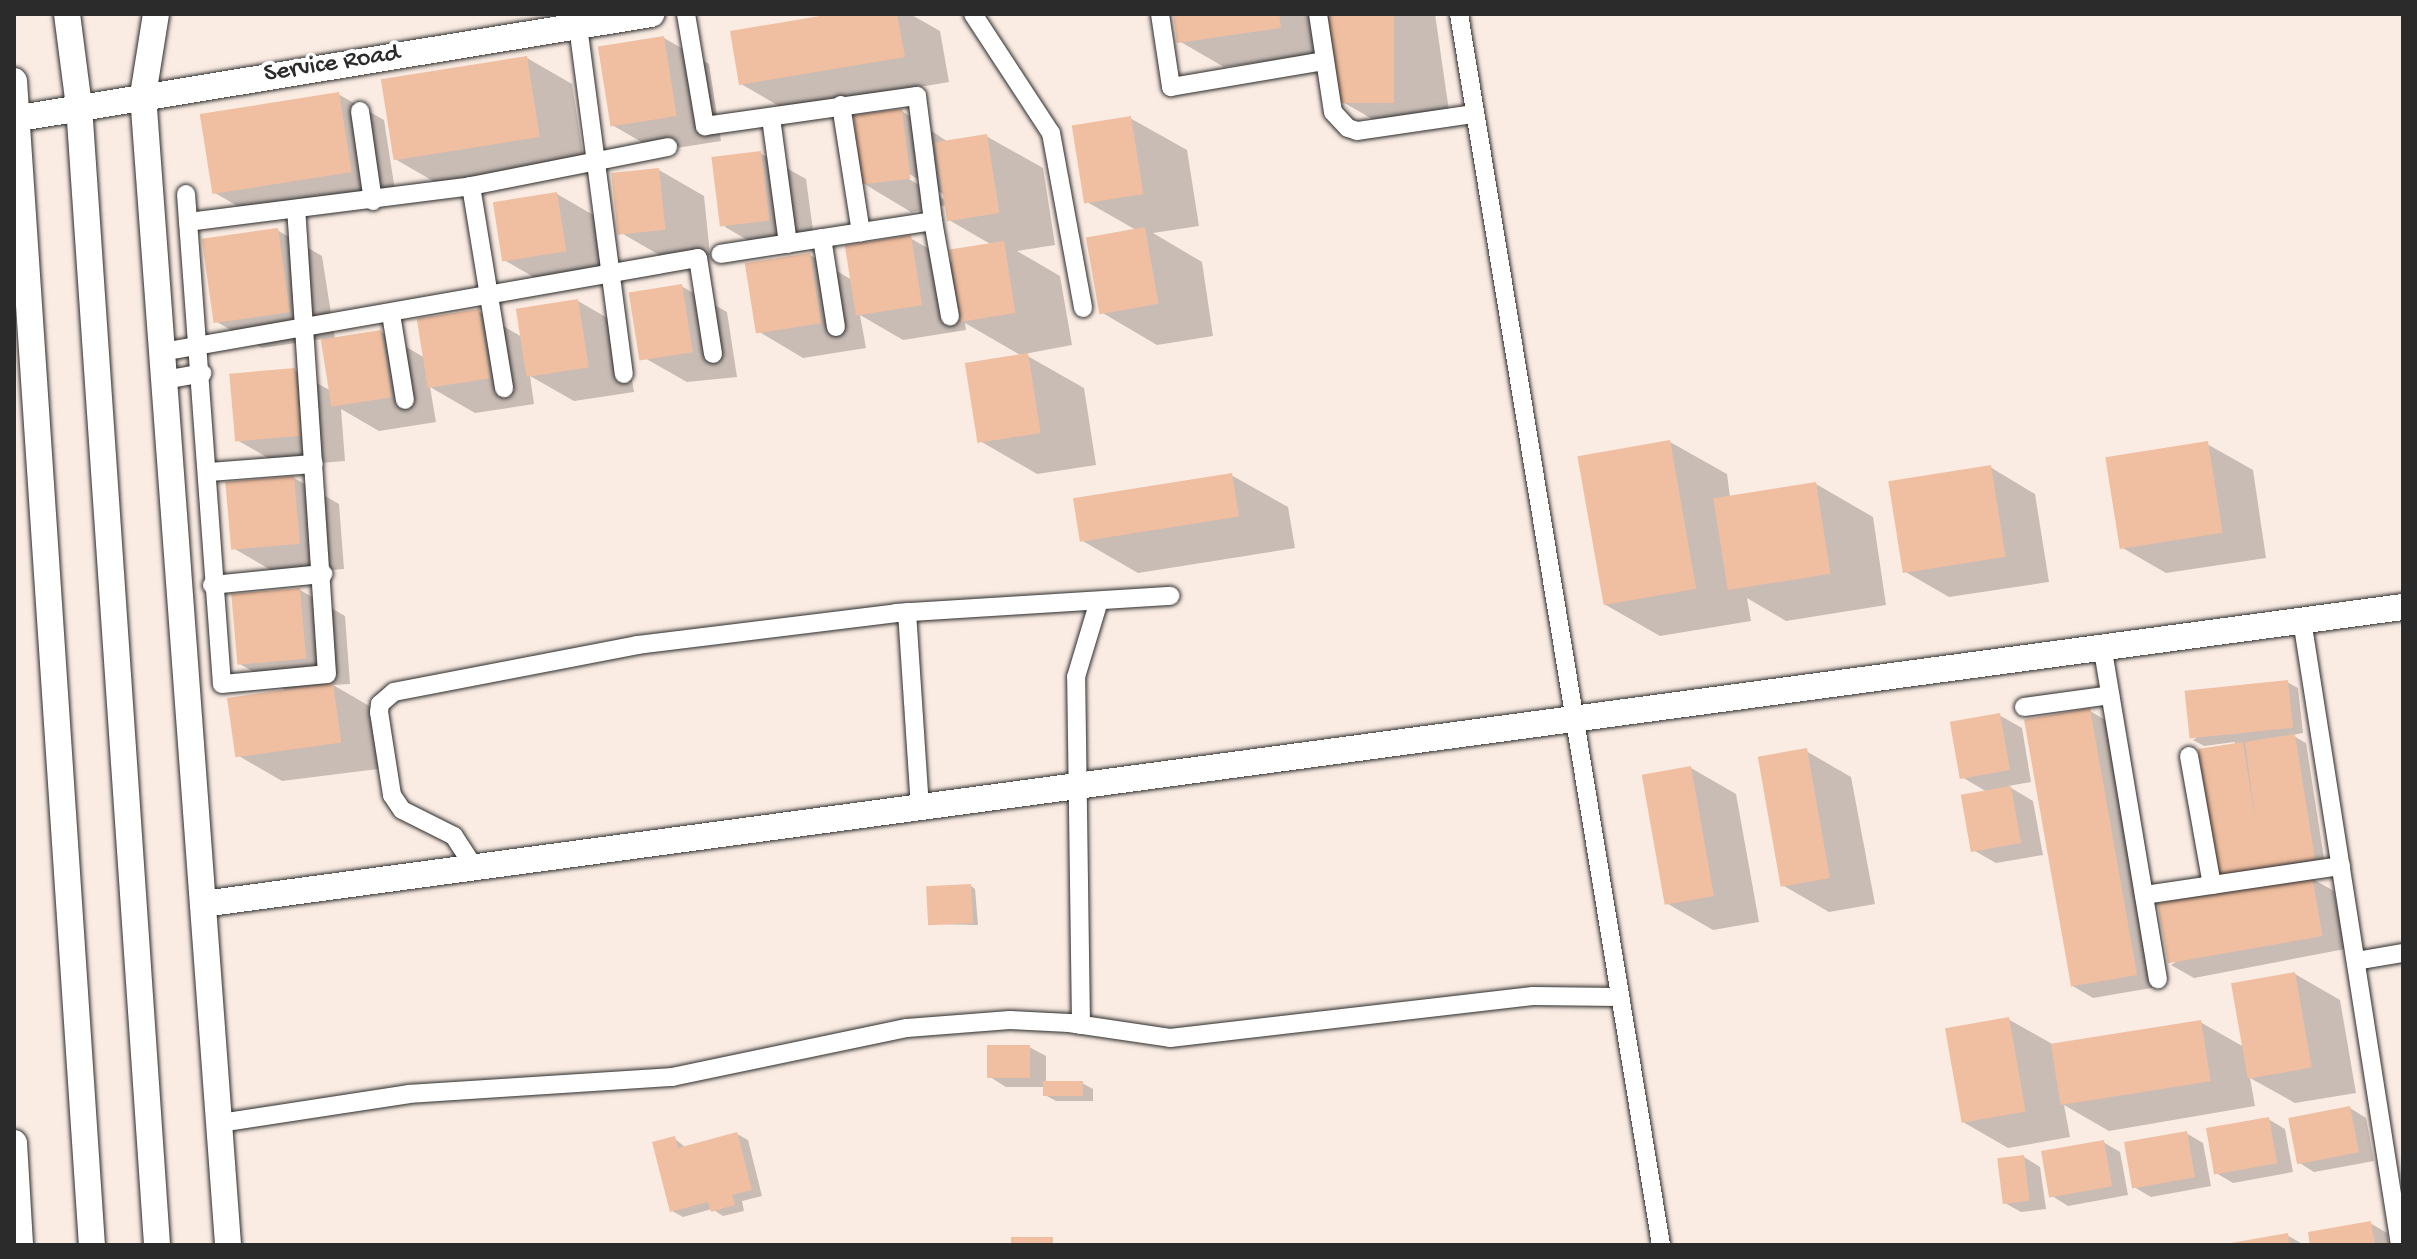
<!DOCTYPE html>
<style>
body{margin:0}
#map{position:relative;width:2417px;height:1259px;overflow:hidden;background:#faece3;font-family:"Gochi Hand",sans-serif}
div>[style]{position:absolute}
[style*='--x']{left:calc(var(--x)*1px);top:calc(var(--y)*1px);width:calc(var(--w)*1px);rotate:calc(var(--a)*1deg)}
.shadow>*{inset:0;background:#0003}
.building>*{inset:0;background:#f0bfa1;transform-origin:0 0}
.roads{filter:drop-shadow(0 0 2px #2b2b2b) drop-shadow(0 0 2px #2b2b2b)}
.street>*{height:18px;margin:-9px;padding:0 9px;transform-origin:9px;border-radius:9px;background:#fff}
.secondary>*{height:26px;margin:-13px;padding:0 13px;transform-origin:13px;border-radius:13px;background:#fff}
span{translate:-50% -50%;white-space:nowrap;text-align:center;line-height:1.15;-webkit-text-stroke:8px #fff;paint-order:stroke}
.street-label{font-size:26px;color:#2b2b2b}
.frame{position:absolute;inset:0;border:16px solid #2b2b2b;pointer-events:none}
</style>
<div id="map">
<div class="shadow">
<i style="clip-path:polygon(844px 14px,910px 14px,940px 31px,949px 82px,786px 110px,741px 84px)"></i>
<i style="clip-path:polygon(1175px 14px,1320px 14px,1325px 53px,1224px 67px,1179px 41px)"></i>
<i style="clip-path:polygon(1327px 14px,1435px 14px,1450px 118px,1386px 127px,1341px 101px)"></i>
<i style="clip-path:polygon(664px 38px,709px 64px,721px 141px,657px 151px,612px 125px)"></i>
<i style="clip-path:polygon(527px 58px,572px 84px,584px 162px,440px 185px,395px 159px)"></i>
<i style="clip-path:polygon(338px 94px,384px 120px,396px 197px,260px 219px,215px 193px)"></i>
<i style="clip-path:polygon(evenodd,902px 111px,948px 142px,986px 136px,1043px 168px,1055px 245px,1017px 251px,1060px 276px,1072px 345px,1024px 354px,1084px 388px,1096px 465px,1037px 474px,980px 441px,1022px 356px,965px 323px,966px 330px,903px 340px,860px 315px,866px 348px,803px 358px,758px 331px,810px 255px,852px 280px,910px 238px,954px 263px,992px 245px,949px 220px,947px 205px,911px 212px,866px 185px,902px 111px,904px 171px,945px 195px,945px 200px,902px 175px,904px 171px)"></i>
<i style="clip-path:polygon(1130px 118px,1187px 150px,1199px 226px,1153px 233px,1202px 262px,1213px 336px,1157px 345px,1101px 312px,1136px 230px,1087px 202px)"></i>
<i style="clip-path:polygon(760px 153px,806px 179px,815px 245px,770px 253px,725px 227px)"></i>
<i style="clip-path:polygon(659px 170px,704px 196px,710px 255px,668px 260px,623px 234px)"></i>
<i style="clip-path:polygon(557px 194px,602px 220px,611px 277px,549px 286px,504px 260px)"></i>
<i style="clip-path:polygon(277px 230px,322px 256px,335px 339px,381px 332px,425px 358px,478px 311px,522px 337px,578px 301px,623px 327px,634px 392px,574px 401px,530px 376px,534px 404px,475px 413px,430px 387px,436px 422px,379px 431px,341px 409px,345px 461px,282px 466px,237px 440px,294px 370px,331px 391px,323px 339px,262px 348px,217px 322px)"></i>
<i style="clip-path:polygon(681px 286px,727px 312px,737px 377px,687px 382px,641px 356px)"></i>
<i style="clip-path:polygon(1670px 442px,1727px 474px,1730px 497px,1816px 484px,1873px 517px,1886px 605px,1786px 621px,1747px 598px,1751px 621px,1660px 636px,1604px 604px)"></i>
<i style="clip-path:polygon(2207px 444px,2253px 470px,2266px 558px,2166px 573px,2121px 547px)"></i>
<i style="clip-path:polygon(1990px 467px,2035px 494px,2049px 582px,1949px 597px,1904px 571px)"></i>
<i style="clip-path:polygon(1231px 475px,1288px 507px,1295px 548px,1138px 573px,1081px 540px)"></i>
<i style="clip-path:polygon(294px 478px,339px 504px,344px 569px,278px 574px,233px 548px)"></i>
<i style="clip-path:polygon(300px 590px,345px 616px,350px 684px,333px 685px,378px 711px,386px 768px,282px 781px,237px 755px,287px 691px,238px 663px)"></i>
<i style="clip-path:polygon(2287px 682px,2298px 688px,2303px 733px,2292px 735px,2306px 743px,2325px 865px,2230px 880px,2220px 873px,2235px 742px,2204px 746px,2193px 740px)"></i>
<i style="clip-path:polygon(2090px 711px,2112px 724px,2157px 987px,2093px 998px,2071px 985px)"></i>
<i style="clip-path:polygon(1999px 715px,2022px 728px,2031px 782px,2008px 786px,2033px 801px,2043px 855px,1996px 863px,1973px 850px,1987px 792px,1962px 777px)"></i>
<i style="clip-path:polygon(1806px 751px,1851px 777px,1875px 904px,1829px 912px,1784px 886px)"></i>
<i style="clip-path:polygon(1691px 768px,1736px 794px,1759px 922px,1713px 930px,1668px 904px)"></i>
<i style="clip-path:polygon(2311px 878px,2334px 891px,2345px 949px,2194px 978px,2171px 965px)"></i>
<i style="clip-path:polygon(971px 886px,975px 889px,978px 925px,930px 924px)"></i>
<i style="clip-path:polygon(2295px 974px,2340px 1000px,2356px 1093px,2295px 1103px,2250px 1078px,2255px 1106px,2109px 1131px,2064px 1105px,2070px 1137px,2008px 1148px,1963px 1122px,2008px 1019px,2054px 1045px,2200px 1022px,2244px 1047px)"></i>
<i style="clip-path:polygon(1029px 1047px,1046px 1056px,1046px 1083px,1082px 1083px,1093px 1089px,1093px 1101px,1056px 1101px,1045px 1095px,1045px 1087px,1006px 1087px,990px 1077px)"></i>
<i style="clip-path:polygon(2350px 1108px,2366px 1118px,2374px 1161px,2314px 1172px,2298px 1162px)"></i>
<i style="clip-path:polygon(2268px 1119px,2285px 1129px,2293px 1172px,2233px 1183px,2216px 1173px)"></i>
<i style="clip-path:polygon(2186px 1133px,2203px 1143px,2211px 1186px,2151px 1197px,2134px 1187px)"></i>
<i style="clip-path:polygon(737px 1134px,748px 1140px,762px 1196px,742px 1201px,744px 1211px,723px 1216px,712px 1209px,683px 1217px,672px 1211px,674px 1138px,686px 1148px)"></i>
<i style="clip-path:polygon(2103px 1142px,2120px 1152px,2128px 1195px,2068px 1206px,2052px 1196px)"></i>
<i style="clip-path:polygon(2024px 1157px,2040px 1167px,2046px 1209px,2021px 1212px,2005px 1203px)"></i>
<i style="clip-path:polygon(2370px 1223px,2387px 1233px,2389px 1245px,2312px 1245px)"></i>
<i style="clip-path:polygon(2287px 1235px,2304px 1245px,2234px 1245px)"></i>
</div>
<div class="building">
<i style="clip-path:polygon(832px 14px,897px 14px,905px 57px,739px 85px,730px 31px)"></i>
<i style="clip-path:polygon(1173px 14px,1279px 14px,1281px 28px,1177px 43px)"></i>
<i style="left:1325px;top:14px;width:69px;height:89px"></i>
<i style="left:664px;top:36px;width:81px;height:67px;rotate:81deg"></i>
<i style="left:527px;top:56px;width:82px;height:148px;rotate:81deg"></i>
<i style="left:339px;top:92px;width:81px;height:141px;rotate:81deg"></i>
<i style="left:902px;top:109px;width:70px;height:49px;rotate:83deg"></i>
<i style="left:1131px;top:116px;width:79px;height:60px;rotate:81deg"></i>
<i style="left:987px;top:134px;width:80px;height:53px;rotate:81deg"></i>
<i style="left:761px;top:151px;width:70px;height:50px;rotate:83deg"></i>
<i style="left:659px;top:168px;width:62px;height:48px;rotate:84deg"></i>
<i style="left:557px;top:192px;width:60px;height:65px;rotate:81deg"></i>
<i style="left:1145px;top:227px;width:78px;height:60px;rotate:80deg"></i>
<i style="left:278px;top:228px;width:85px;height:77px;rotate:82deg"></i>
<i style="left:911px;top:235px;width:71px;height:67px;rotate:81deg"></i>
<i style="left:1004px;top:241px;width:73px;height:55px;rotate:81deg"></i>
<i style="left:810px;top:253px;width:71px;height:66px;rotate:81deg"></i>
<i style="left:682px;top:284px;width:69px;height:54px;rotate:81deg"></i>
<i style="left:578px;top:299px;width:69px;height:63px;rotate:81deg"></i>
<i style="left:479px;top:309px;width:70px;height:63px;rotate:81deg"></i>
<i style="left:381px;top:330px;width:68px;height:61px;rotate:81deg"></i>
<i style="left:1028px;top:353px;width:81px;height:64px;rotate:81deg"></i>
<i style="left:295px;top:368px;width:68px;height:66px;rotate:85deg"></i>
<i style="left:1670px;top:440px;width:151px;height:94px;rotate:80deg"></i>
<i style="left:2208px;top:441px;width:93px;height:104px;rotate:81deg"></i>
<i style="left:1991px;top:465px;width:93px;height:104px;rotate:81deg"></i>
<i style="left:1232px;top:473px;width:44px;height:161px;rotate:81deg"></i>
<i style="left:294px;top:476px;width:68px;height:69px;rotate:85deg"></i>
<i style="left:1816px;top:482px;width:93px;height:104px;rotate:81deg"></i>
<i style="left:300px;top:588px;width:71px;height:69px;rotate:85deg"></i>
<i style="left:2288px;top:680px;width:48px;height:104px;rotate:84deg"></i>
<i style="left:333px;top:683px;width:60px;height:107px;rotate:82deg"></i>
<i style="left:2090px;top:708px;width:271px;height:67px;rotate:80deg"></i>
<i style="left:2000px;top:713px;width:58px;height:51px;rotate:80deg"></i>
<i style="clip-path:polygon(2295px 734px,2315px 859px,2218px 875px,2198px 749px,2243px 742px,2256px 826px,2245px 742px)"></i>
<i style="left:1807px;top:748px;width:132px;height:50px;rotate:80deg"></i>
<i style="left:1691px;top:766px;width:132px;height:50px;rotate:80deg"></i>
<i style="left:2011px;top:786px;width:58px;height:51px;rotate:80deg"></i>
<i style="left:2312px;top:876px;width:61px;height:157px;rotate:80deg"></i>
<i style="left:971px;top:884px;width:39px;height:45px;rotate:87deg"></i>
<i style="left:2295px;top:972px;width:97px;height:65px;rotate:80deg"></i>
<i style="left:2009px;top:1017px;width:96px;height:65px;rotate:80deg"></i>
<i style="left:2201px;top:1020px;width:62px;height:152px;rotate:81deg"></i>
<i style="left:987px;top:1045px;width:43px;height:33px"></i>
<i style="left:1043px;top:1081px;width:40px;height:15px"></i>
<i style="left:2350px;top:1106px;width:47px;height:63px;rotate:79deg"></i>
<i style="left:2269px;top:1117px;width:47px;height:64px;rotate:80deg"></i>
<i style="left:2187px;top:1131px;width:47px;height:64px;rotate:80deg"></i>
<i style="clip-path:polygon(737px 1132px,752px 1190px,732px 1195px,735px 1205px,711px 1212px,708px 1202px,670px 1212px,652px 1142px,675px 1136px,678px 1148px)"></i>
<i style="left:2104px;top:1140px;width:47px;height:64px;rotate:80deg"></i>
<i style="left:2024px;top:1155px;width:46px;height:27px;rotate:83deg"></i>
<i style="clip-path:polygon(2371px 1221px,2375px 1245px,2310px 1245px,2308px 1232px)"></i>
<i style="clip-path:polygon(2288px 1233px,2290px 1245px,2231px 1245px,2231px 1243px)"></i>
<i style="left:1053px;top:1237px;width:8px;height:42px;rotate:90deg"></i>
</div>
<div class="roads">
<div class="street">
<i style="--x:686;--y:14;--w:114;--a:80.4"></i>
<i style="--x:705;--y:126;--w:214;--a:-8.1"></i>
<i style="--x:917;--y:96;--w:126;--a:82.7"></i>
<i style="--x:933;--y:221;--w:215;--a:171.2"></i>
<i style="--x:973;--y:14;--w:142;--a:56.8"></i>
<i style="--x:1051;--y:133;--w:178;--a:79.6"></i>
<i style="--x:1160;--y:14;--w:74;--a:81.4"></i>
<i style="--x:1171;--y:87;--w:156;--a:-9.6"></i>
<i style="--x:1318;--y:14;--w:99;--a:81.3"></i>
<i style="--x:1333;--y:112;--w:22;--a:47"></i>
<i style="--x:1348;--y:128;--w:9;--a:18"></i>
<i style="--x:1357;--y:131;--w:118;--a:-8.3"></i>
<i style="--x:1459;--y:14;--w:1247;--a:80.68"></i>
<i style="--x:578;--y:26;--w:351;--a:82.5"></i>
<i style="--x:841;--y:105;--w:129;--a:81.1"></i>
<i style="--x:360;--y:111;--w:91;--a:81.8"></i>
<i style="--x:771;--y:118;--w:127;--a:82.3"></i>
<i style="--x:471;--y:186;--w:205;--a:80.7"></i>
<i style="--x:186;--y:194;--w:491;--a:85.8"></i>
<i style="--x:222;--y:684;--w:105;--a:-5.4"></i>
<i style="--x:327;--y:674;--w:463;--a:-93.8"></i>
<i style="--x:933;--y:221;--w:97;--a:79.9"></i>
<i style="--x:188;--y:222;--w:285;--a:-7.2"></i>
<i style="--x:471;--y:186;--w:201;--a:-11.2"></i>
<i style="--x:822;--y:238;--w:90;--a:81.1"></i>
<i style="--x:391;--y:314;--w:87;--a:80.8"></i>
<i style="--x:162;--y:352;--w:544;--a:-9.95"></i>
<i style="--x:698;--y:258;--w:97;--a:81.1"></i>
<i style="--x:164;--y:380;--w:39;--a:-10"></i>
<i style="--x:209;--y:472;--w:105;--a:-4.4"></i>
<i style="--x:212;--y:585;--w:112;--a:-5.7"></i>
<i style="--x:907;--y:612;--w:195;--a:86.2"></i>
<i style="--x:2302;--y:620;--w:633;--a:81.09"></i>
<i style="--x:2102;--y:645;--w:339;--a:80.5"></i>
<i style="--x:2024;--y:707;--w:87;--a:-7.9"></i>
<i style="--x:2189;--y:756;--w:131;--a:79.9"></i>
<i style="--x:474;--y:867;--w:37;--a:-123"></i>
<i style="--x:454;--y:836;--w:58;--a:-153.4"></i>
<i style="--x:402;--y:810;--w:18;--a:-124"></i>
<i style="--x:392;--y:795;--w:84;--a:-98.9"></i>
<i style="--x:379;--y:712;--w:8;--a:-83"></i>
<i style="--x:380;--y:704;--w:18;--a:-41"></i>
<i style="--x:394;--y:692;--w:248;--a:-10.9"></i>
<i style="--x:637;--y:645;--w:261;--a:-7"></i>
<i style="--x:896;--y:613;--w:275;--a:-3.6"></i>
<i style="--x:2144;--y:895;--w:199;--a:-8.4"></i>
<i style="--x:2356;--y:961;--w:48;--a:-9.7"></i>
<i style="--x:1081;--y:1025;--w:348;--a:-90.8"></i>
<i style="--x:1076;--y:677;--w:79;--a:-73.2"></i>
<i style="--x:220;--y:1123;--w:191;--a:-8.7"></i>
<i style="--x:409;--y:1094;--w:264;--a:-3.7"></i>
<i style="--x:672;--y:1077;--w:240;--a:-11.8"></i>
<i style="--x:907;--y:1028;--w:103;--a:-4.4"></i>
<i style="--x:1010;--y:1020;--w:59;--a:2.9"></i>
<i style="--x:1069;--y:1023;--w:102;--a:8.4"></i>
<i style="--x:1170;--y:1038;--w:365;--a:-6.6"></i>
<i style="--x:1533;--y:996;--w:86;--a:0.7"></i>
</div>
<div class="secondary">
<i style="--x:67;--y:14;--w:93;--a:82.6"></i>
<i style="--x:79;--y:106;--w:1142;--a:86.08"></i>
<i style="--x:156;--y:14;--w:82;--a:99.1"></i>
<i style="--x:143;--y:95;--w:1153;--a:85.77"></i>
<i style="--x:14;--y:81;--w:1167;--a:86.17"></i>
<i style="--x:14;--y:119;--w:646;--a:-9.36"></i>
<i style="--x:203;--y:904;--w:2220;--a:-7.69"></i>
<i style="--x:14;--y:1143;--w:102;--a:86.6"></i>
</div>
</div>
<div class="street-label">
<span style="left:332px;top:65px;rotate:-9deg">Service Road</span>
</div>
<div class="frame"></div>
</div>
